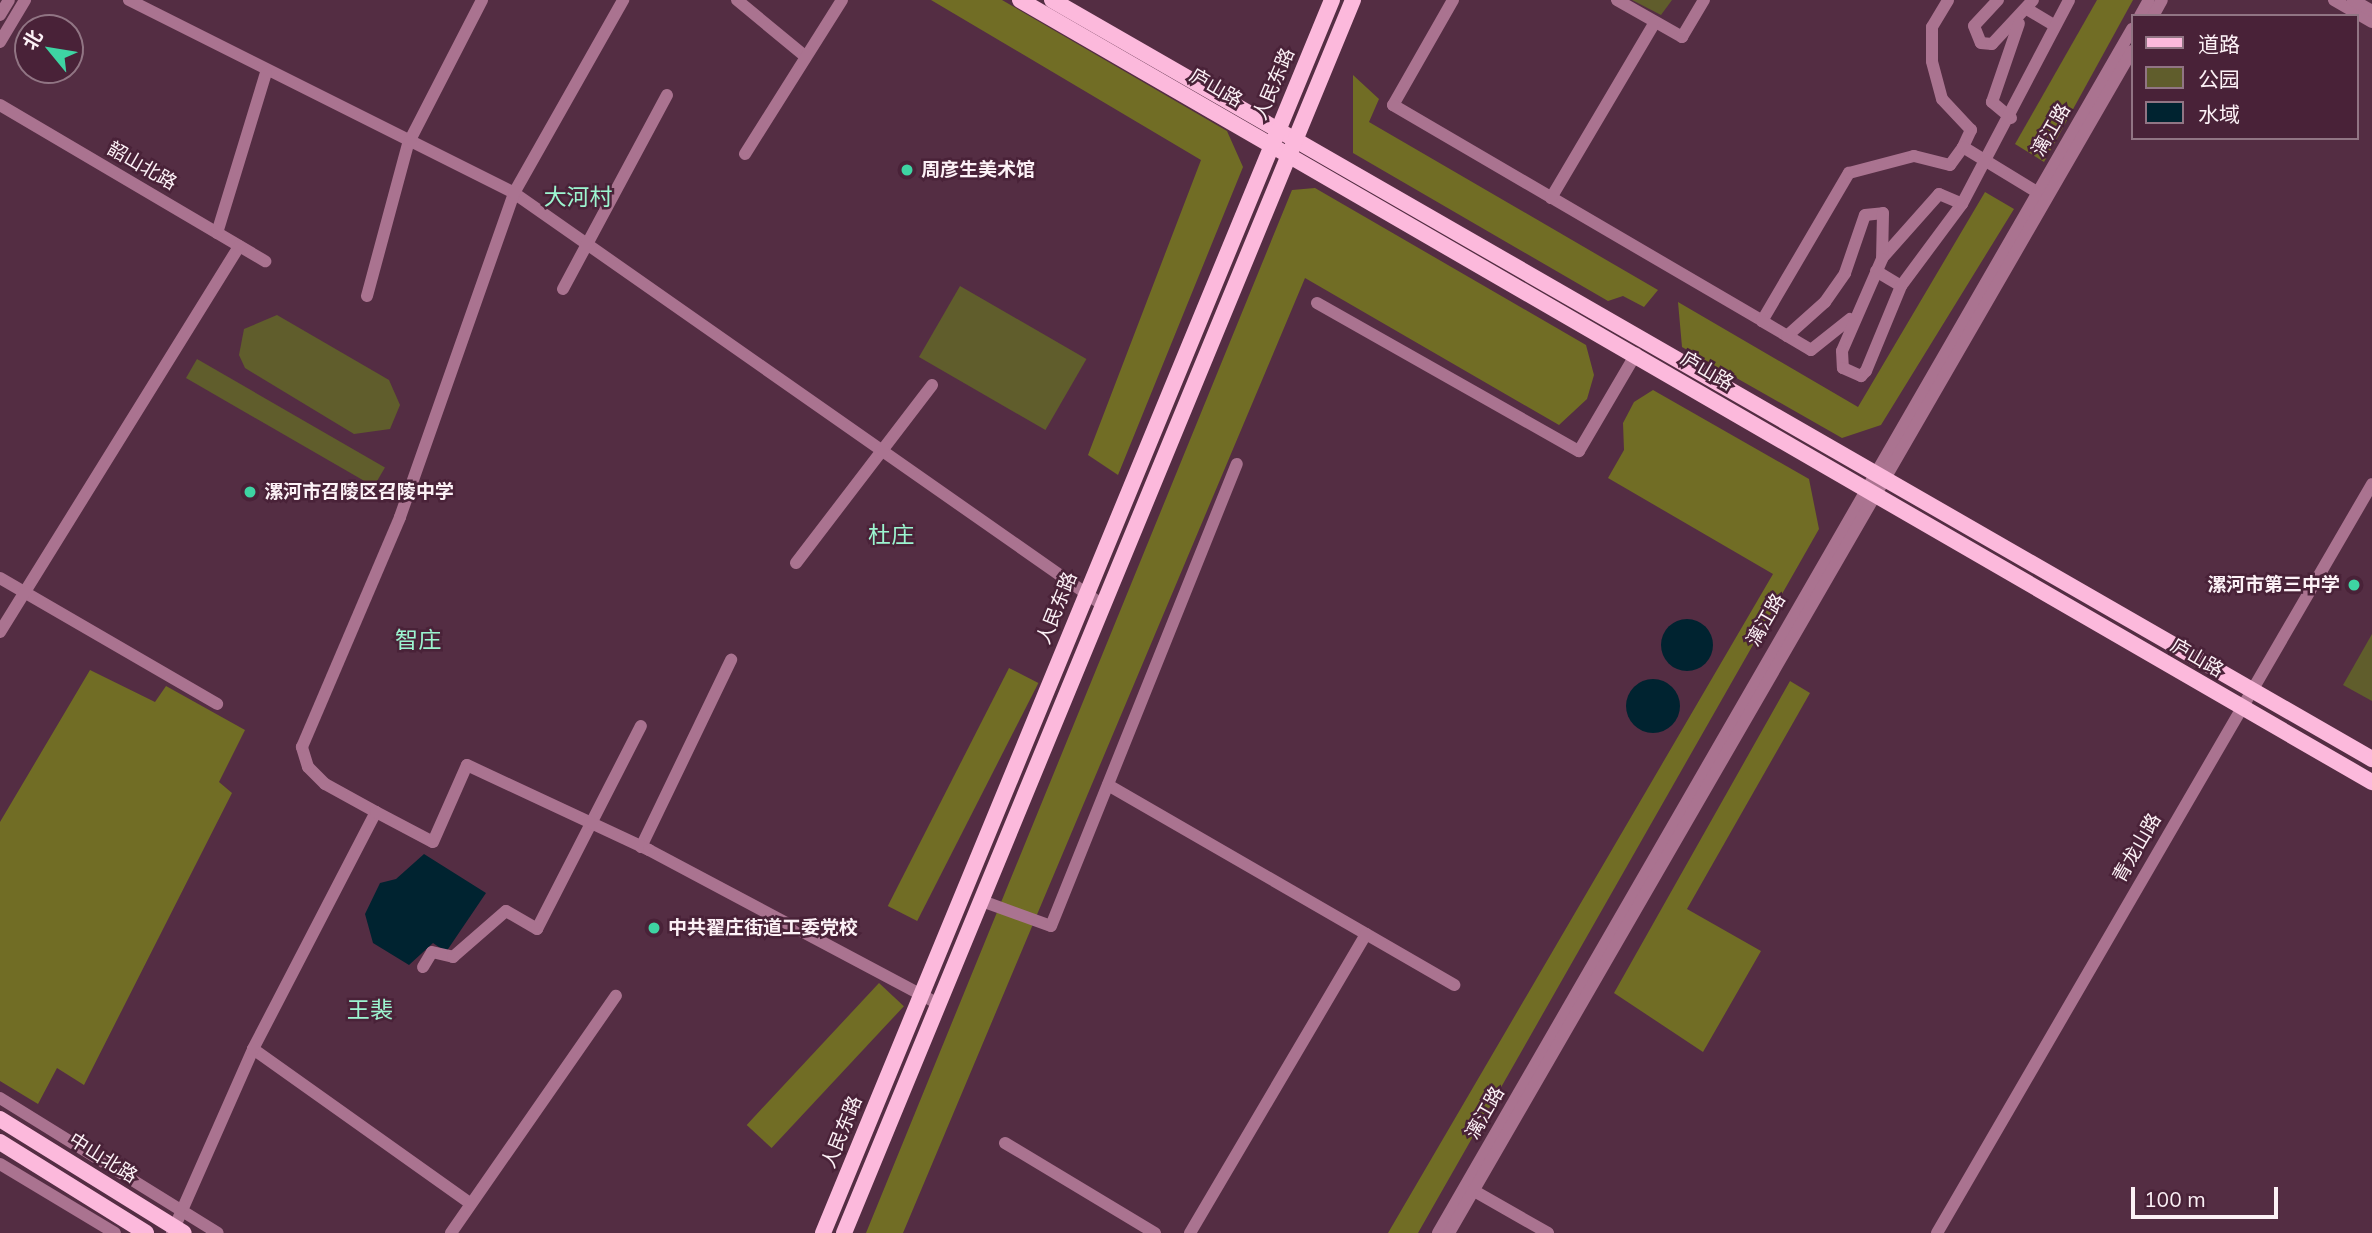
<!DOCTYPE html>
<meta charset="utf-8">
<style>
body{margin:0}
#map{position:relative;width:2372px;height:1233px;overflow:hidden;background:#542d43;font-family:Mulish,"Noto Sans SC",sans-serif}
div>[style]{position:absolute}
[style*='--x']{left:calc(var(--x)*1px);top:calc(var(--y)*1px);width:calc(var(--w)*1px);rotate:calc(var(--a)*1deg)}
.green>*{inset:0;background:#605d2c;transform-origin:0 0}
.forest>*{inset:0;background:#716d25;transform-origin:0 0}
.water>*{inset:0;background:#002330}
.round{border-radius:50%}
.minor>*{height:12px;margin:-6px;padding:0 6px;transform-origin:6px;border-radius:6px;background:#aa7390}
.major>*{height:16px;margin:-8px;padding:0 8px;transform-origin:8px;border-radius:8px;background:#fcb9dc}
.dots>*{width:19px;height:19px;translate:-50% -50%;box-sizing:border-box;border:4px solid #492238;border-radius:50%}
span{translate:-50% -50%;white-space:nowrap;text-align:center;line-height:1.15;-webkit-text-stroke:5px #492238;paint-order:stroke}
.street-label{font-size:19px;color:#fcf1f6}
.poi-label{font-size:19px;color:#fcf1f6;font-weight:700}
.left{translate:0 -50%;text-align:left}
.right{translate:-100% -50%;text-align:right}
.quarter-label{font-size:23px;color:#9cf5d0}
.legend{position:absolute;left:2131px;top:14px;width:228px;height:126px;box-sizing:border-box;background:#492238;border:2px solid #917584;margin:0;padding:9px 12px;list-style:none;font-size:21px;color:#fcf1f6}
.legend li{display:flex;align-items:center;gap:14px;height:35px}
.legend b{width:35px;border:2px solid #917584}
.north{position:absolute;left:14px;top:14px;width:70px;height:70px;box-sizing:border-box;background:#492238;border:2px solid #917584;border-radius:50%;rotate:300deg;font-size:19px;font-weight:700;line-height:28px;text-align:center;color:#fcf1f6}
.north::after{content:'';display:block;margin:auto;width:24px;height:32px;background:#3ed4a3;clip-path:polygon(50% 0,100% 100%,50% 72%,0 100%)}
.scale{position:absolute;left:2131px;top:1187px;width:147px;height:32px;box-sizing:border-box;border:4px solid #fcf1f6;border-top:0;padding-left:9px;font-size:21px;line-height:24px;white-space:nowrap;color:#fcf1f6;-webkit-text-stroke:5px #492238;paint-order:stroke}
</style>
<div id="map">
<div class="green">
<i style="clip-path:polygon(1632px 0,1672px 0,1661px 15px)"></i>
<i style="left:960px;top:286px;width:146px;height:82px;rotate:30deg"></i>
<i style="clip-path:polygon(277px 315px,389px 380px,400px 405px,390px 429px,354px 434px,245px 368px,239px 355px,244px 329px)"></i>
<i style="left:197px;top:359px;width:217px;height:22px;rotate:30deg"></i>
<i style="clip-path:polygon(2372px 634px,2372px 701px,2343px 685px)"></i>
</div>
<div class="forest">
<i style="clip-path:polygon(931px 0,1002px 0,1227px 131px,1243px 167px,1118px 475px,1088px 455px,1201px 160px)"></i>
<i style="clip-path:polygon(2097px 0,2133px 0,2044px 162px,2015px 144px)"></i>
<i style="clip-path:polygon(1353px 75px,1379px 99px,1369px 122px,1658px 290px,1644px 307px,1623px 296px,1608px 301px,1353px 153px)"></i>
<i style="clip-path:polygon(1315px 188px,1586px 345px,1594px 375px,1587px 399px,1559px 425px,1305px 278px,903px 1233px,866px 1233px,1292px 190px)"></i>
<i style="clip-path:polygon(1985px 192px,2014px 209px,1881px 425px,1842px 438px,1682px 347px,1678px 302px,1858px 407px)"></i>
<i style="clip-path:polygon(1653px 390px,1809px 479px,1819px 529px,1418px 1233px,1388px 1233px,1773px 574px,1608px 478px,1624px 450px,1623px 423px,1634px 402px)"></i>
<i style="left:1009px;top:668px;width:33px;height:267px;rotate:27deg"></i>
<i style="clip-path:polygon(90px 670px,155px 702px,166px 686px,245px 730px,219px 782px,232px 793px,84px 1085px,57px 1068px,38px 1104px,0 1081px,0 822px)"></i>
<i style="clip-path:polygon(1790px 681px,1810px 693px,1687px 909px,1761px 951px,1703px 1052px,1614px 993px)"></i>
<i style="left:879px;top:983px;width:34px;height:194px;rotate:43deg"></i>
</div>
<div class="water">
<i class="round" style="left:1661px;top:619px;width:52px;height:52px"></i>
<i class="round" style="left:1626px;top:679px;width:54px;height:54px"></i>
<i style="clip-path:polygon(424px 854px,486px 893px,446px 952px,433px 943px,409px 965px,373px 943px,365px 914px,380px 883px,396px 879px)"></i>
</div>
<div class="minor">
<i style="--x:129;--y:0;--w:431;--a:26.6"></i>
<i style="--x:514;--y:193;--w:720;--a:34.99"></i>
<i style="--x:737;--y:0;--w:89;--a:39.6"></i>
<i style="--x:1453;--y:0;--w:121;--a:119.7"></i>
<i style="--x:1393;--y:105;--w:428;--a:30.3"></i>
<i style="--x:1762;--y:321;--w:172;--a:-59.6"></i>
<i style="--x:1849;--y:173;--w:67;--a:-14.7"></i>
<i style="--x:1914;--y:156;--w:37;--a:14"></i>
<i style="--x:1950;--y:165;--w:22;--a:-54"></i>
<i style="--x:1963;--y:147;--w:19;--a:-65"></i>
<i style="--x:1971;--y:130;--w:42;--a:-133.1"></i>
<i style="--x:1942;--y:99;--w:39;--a:-105"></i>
<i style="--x:1932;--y:61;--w:34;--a:-90"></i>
<i style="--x:1932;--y:27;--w:31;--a:-59"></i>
<i style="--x:1617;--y:0;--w:75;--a:29.6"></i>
<i style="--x:1682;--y:37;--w:43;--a:-59.3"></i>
<i style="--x:1998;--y:0;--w:35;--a:133"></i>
<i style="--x:1974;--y:26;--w:18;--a:68"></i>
<i style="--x:1981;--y:43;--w:11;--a:5"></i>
<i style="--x:1992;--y:44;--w:60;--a:-47"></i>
<i style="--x:2334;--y:0;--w:44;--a:30.1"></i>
<i style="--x:2353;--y:0;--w:22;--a:30"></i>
<i style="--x:2027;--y:9;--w:29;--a:31"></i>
<i style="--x:0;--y:15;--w:17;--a:-59"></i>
<i style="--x:2140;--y:16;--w:18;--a:-61"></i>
<i style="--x:2153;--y:16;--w:18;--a:-61"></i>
<i style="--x:0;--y:42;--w:49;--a:-59.2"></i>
<i style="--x:0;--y:105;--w:308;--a:30.5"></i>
<i style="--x:2011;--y:118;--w:25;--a:-140"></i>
<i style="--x:1992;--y:102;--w:83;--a:-71.1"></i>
<i style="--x:1963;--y:147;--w:92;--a:31.3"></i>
<i style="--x:745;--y:154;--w:182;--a:-57.8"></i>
<i style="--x:1551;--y:198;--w:204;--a:-59.4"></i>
<i style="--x:217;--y:233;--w:167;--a:-73"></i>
<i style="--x:1884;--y:256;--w:83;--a:-48.4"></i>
<i style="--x:1939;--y:194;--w:25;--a:23"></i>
<i style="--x:1876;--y:271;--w:29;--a:31"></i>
<i style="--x:563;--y:289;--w:220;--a:-61.8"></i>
<i style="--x:367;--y:296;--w:157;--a:-74.9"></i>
<i style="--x:408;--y:144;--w:162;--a:-62.8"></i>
<i style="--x:1317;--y:303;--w:301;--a:29.5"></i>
<i style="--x:1579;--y:451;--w:113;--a:-59.6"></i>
<i style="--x:1762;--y:321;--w:57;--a:30.6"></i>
<i style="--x:1811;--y:350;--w:50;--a:-38.5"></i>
<i style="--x:1787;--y:336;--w:51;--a:-41.8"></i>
<i style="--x:1825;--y:302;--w:35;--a:-55"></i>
<i style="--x:1845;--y:273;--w:61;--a:-71"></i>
<i style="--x:1865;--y:215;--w:18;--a:-6"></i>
<i style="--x:1883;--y:213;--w:46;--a:91.2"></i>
<i style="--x:1882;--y:259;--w:100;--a:113.5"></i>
<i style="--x:1842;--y:351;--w:17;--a:87"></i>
<i style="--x:1843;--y:368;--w:20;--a:24"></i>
<i style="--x:1861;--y:376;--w:7;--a:-45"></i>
<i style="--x:1866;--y:371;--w:92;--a:-67.6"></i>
<i style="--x:1901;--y:286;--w:102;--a:-53.4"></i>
<i style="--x:1962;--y:204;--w:230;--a:-62.3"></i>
<i style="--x:796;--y:563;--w:224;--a:-52.6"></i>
<i style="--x:0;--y:578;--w:251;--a:30.1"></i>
<i style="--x:0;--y:632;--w:454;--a:-58.2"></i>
<i style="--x:1108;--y:785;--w:400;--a:30"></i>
<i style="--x:376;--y:812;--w:58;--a:-151.2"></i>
<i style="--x:325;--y:784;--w:24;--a:-135"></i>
<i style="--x:308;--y:767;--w:21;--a:-107"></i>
<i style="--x:302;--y:747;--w:250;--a:-66.9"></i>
<i style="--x:400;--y:517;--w:343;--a:-70.6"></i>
<i style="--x:514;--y:193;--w:222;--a:-60.5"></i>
<i style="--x:641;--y:847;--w:208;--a:-64.3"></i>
<i style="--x:982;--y:901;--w:73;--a:19.9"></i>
<i style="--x:1051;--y:926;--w:498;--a:-68.1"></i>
<i style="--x:423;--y:967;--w:17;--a:-59"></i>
<i style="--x:432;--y:952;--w:22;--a:13"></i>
<i style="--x:453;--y:957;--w:70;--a:-41"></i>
<i style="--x:506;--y:911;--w:36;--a:30"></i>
<i style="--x:537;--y:929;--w:228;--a:-62.9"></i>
<i style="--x:253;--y:1049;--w:267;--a:35.4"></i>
<i style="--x:0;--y:1098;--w:256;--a:31.8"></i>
<i style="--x:1005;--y:1143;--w:175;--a:31"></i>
<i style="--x:0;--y:1164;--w:134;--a:31"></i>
<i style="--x:1469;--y:1188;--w:91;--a:29.7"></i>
<i style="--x:172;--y:1233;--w:201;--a:-66.2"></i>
<i style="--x:253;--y:1049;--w:267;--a:-62.6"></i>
<i style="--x:376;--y:812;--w:64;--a:27.8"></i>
<i style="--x:433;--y:842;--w:84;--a:-66.2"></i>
<i style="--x:467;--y:765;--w:201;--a:25"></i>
<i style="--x:649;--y:850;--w:328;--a:28"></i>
<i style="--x:451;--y:1233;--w:289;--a:-55.2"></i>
<i style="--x:1190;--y:1233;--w:347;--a:-59.5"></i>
<i style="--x:1438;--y:1233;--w:1390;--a:-60.04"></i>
<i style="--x:1449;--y:1233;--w:1365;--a:-59.98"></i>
<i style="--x:1937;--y:1233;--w:866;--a:-59.85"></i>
</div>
<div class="major">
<i style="--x:1020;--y:0;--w:1562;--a:30.05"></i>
<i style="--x:1052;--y:0;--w:1523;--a:29.9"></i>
<i style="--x:0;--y:1119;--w:216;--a:31.8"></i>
<i style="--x:0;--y:1142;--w:172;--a:31.9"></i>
<i style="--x:823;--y:1233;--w:1334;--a:-67.57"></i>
<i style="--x:844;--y:1233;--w:1334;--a:-67.57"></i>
</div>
<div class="dots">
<i style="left:907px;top:170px;background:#3ed4a3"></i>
<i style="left:250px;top:492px;background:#3ed4a3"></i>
<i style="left:2354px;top:585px;background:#3ed4a3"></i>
<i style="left:654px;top:928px;background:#3ed4a3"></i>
</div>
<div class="street-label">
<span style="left:1274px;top:84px;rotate:-67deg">人民东路</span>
<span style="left:1216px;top:88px;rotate:30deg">庐山路</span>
<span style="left:2051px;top:130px;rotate:-60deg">漓江路</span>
<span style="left:142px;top:166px;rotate:30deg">韶山北路</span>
<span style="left:1707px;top:371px;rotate:30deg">庐山路</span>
<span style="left:1057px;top:608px;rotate:-68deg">人民东路</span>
<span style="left:1766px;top:620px;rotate:-60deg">漓江路</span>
<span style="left:2197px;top:658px;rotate:30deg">庐山路</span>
<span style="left:2137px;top:848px;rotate:-60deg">青龙山路</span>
<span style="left:1485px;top:1113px;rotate:-60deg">漓江路</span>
<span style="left:842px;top:1132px;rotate:-68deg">人民东路</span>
<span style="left:103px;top:1158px;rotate:32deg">中山北路</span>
</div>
<div class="poi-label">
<span class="left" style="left:921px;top:170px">周彦生美术馆</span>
<span class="left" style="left:264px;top:492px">漯河市召陵区召陵中学</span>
<span class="right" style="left:2340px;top:585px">漯河市第三中学</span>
<span class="left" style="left:668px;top:928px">中共翟庄街道工委党校</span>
</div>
<div class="quarter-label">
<span style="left:578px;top:197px">大河村</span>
<span style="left:891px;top:535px">杜庄</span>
<span style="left:418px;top:640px">智庄</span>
<span style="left:370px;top:1010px">王裴</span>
</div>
<ul class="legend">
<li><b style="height:9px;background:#fcb9dc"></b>道路</li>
<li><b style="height:19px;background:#605d2c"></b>公园</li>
<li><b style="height:19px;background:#002330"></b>水域</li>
</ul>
<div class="north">北</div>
<div class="scale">100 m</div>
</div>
